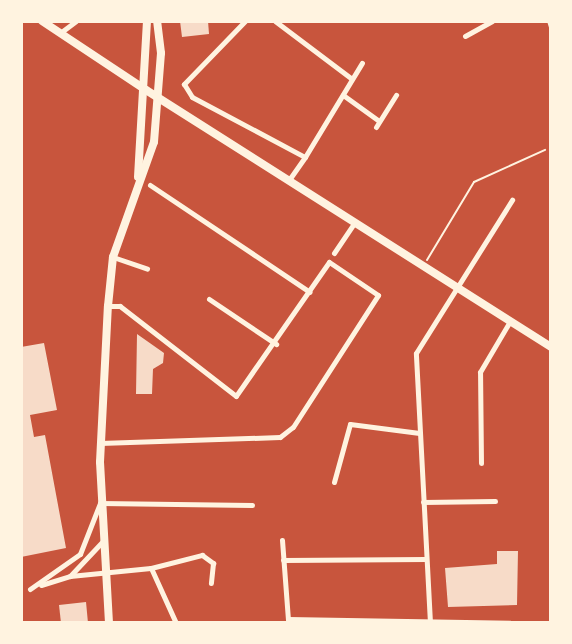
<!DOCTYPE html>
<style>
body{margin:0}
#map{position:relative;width:572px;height:644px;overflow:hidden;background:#c8553d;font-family:Cabin,sans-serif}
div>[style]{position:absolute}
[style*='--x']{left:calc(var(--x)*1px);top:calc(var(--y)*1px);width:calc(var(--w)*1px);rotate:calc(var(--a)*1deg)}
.building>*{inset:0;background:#f7dbc8}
.path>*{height:2px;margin:-1px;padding:0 1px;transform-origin:1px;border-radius:1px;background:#fff3e0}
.minor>*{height:5px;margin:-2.5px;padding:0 2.5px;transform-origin:2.5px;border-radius:2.5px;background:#fff3e0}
.primary>*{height:8px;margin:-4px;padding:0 4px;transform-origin:4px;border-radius:4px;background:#fff3e0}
.trunk>*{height:8px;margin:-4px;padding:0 4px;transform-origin:4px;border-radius:4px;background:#fff3e0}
span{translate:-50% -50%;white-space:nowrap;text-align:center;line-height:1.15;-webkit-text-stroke:7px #fff3e0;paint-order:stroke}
.frame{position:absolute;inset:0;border:23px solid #fff3e0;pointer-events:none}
</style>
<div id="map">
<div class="building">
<i style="clip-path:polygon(180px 21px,208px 21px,209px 34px,182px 37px)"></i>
<i style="clip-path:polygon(137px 334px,164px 353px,163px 363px,153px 369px,152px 394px,136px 394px)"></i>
<i style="clip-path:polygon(44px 343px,57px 410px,30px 415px,34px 437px,45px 435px,66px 548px,21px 557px,21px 347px)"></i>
<i style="clip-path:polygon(497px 551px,518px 551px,517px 605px,448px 607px,445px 568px,497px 564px)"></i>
<i style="clip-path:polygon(86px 602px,88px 623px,61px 623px,59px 605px)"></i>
</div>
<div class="path">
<i style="--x:548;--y:21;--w:10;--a:73"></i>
<i style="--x:427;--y:260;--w:91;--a:-58.9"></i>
<i style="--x:474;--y:182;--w:78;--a:-24.3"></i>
</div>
<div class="minor">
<i style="--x:245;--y:21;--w:88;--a:134.1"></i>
<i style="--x:184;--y:84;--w:15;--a:58"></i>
<i style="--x:192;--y:97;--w:128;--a:28"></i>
<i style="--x:305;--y:157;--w:29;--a:125"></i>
<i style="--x:275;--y:21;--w:96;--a:37"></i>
<i style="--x:60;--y:33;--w:20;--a:-37"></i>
<i style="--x:465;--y:36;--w:31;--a:-29"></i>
<i style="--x:343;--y:95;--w:44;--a:35.8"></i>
<i style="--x:376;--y:127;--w:38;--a:-58"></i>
<i style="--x:305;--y:157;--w:110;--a:-58.8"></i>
<i style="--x:150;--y:185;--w:192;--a:33.8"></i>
<i style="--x:334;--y:253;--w:36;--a:-56"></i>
<i style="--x:113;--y:257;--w:36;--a:19"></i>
<i style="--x:209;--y:299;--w:81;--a:33.9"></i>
<i style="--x:100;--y:443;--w:180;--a:-1.9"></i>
<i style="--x:280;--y:437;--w:16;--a:-38"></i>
<i style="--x:293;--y:427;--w:157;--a:-57.2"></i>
<i style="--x:378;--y:295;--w:59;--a:-146"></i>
<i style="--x:329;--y:262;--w:163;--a:124.8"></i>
<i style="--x:236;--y:396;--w:147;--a:-142.2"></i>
<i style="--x:120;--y:306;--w:12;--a:180"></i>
<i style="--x:481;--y:463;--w:91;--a:-90.6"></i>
<i style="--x:480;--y:372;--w:59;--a:-59.5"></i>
<i style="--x:334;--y:482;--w:60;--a:-74.6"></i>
<i style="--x:350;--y:424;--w:70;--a:7.4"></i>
<i style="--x:423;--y:502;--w:72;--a:-0.8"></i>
<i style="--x:282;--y:540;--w:80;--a:85.7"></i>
<i style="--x:283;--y:560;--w:143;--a:-0.4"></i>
<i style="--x:151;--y:568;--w:60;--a:65.6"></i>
<i style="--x:70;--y:576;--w:81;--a:-5.6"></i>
<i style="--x:151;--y:568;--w:53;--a:-14.3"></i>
<i style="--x:202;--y:555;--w:14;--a:36"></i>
<i style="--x:213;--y:563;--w:20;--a:96"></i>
<i style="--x:41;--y:585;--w:30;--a:-17"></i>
<i style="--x:70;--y:576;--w:47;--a:-46.7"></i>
<i style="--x:30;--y:589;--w:61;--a:-35"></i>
<i style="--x:80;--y:554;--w:55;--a:-68.6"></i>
<i style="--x:100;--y:503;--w:152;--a:0.8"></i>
<i style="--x:288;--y:619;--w:222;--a:1"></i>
<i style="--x:430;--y:623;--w:270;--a:-93"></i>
<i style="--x:416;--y:353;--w:181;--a:-57.9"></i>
</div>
<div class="primary">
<i style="--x:42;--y:21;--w:125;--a:33.6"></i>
</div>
<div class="trunk">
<i style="--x:146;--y:90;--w:480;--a:32.4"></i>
<i style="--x:138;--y:177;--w:156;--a:-86.7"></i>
<i style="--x:109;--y:623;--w:161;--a:-93.2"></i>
<i style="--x:100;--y:462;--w:156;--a:-87.1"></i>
<i style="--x:108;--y:306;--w:49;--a:-84.2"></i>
<i style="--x:113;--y:257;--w:122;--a:-70.4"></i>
<i style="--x:154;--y:142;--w:89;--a:-85.5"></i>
<i style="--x:161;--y:53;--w:32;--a:-97"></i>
</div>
<div class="frame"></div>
</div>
